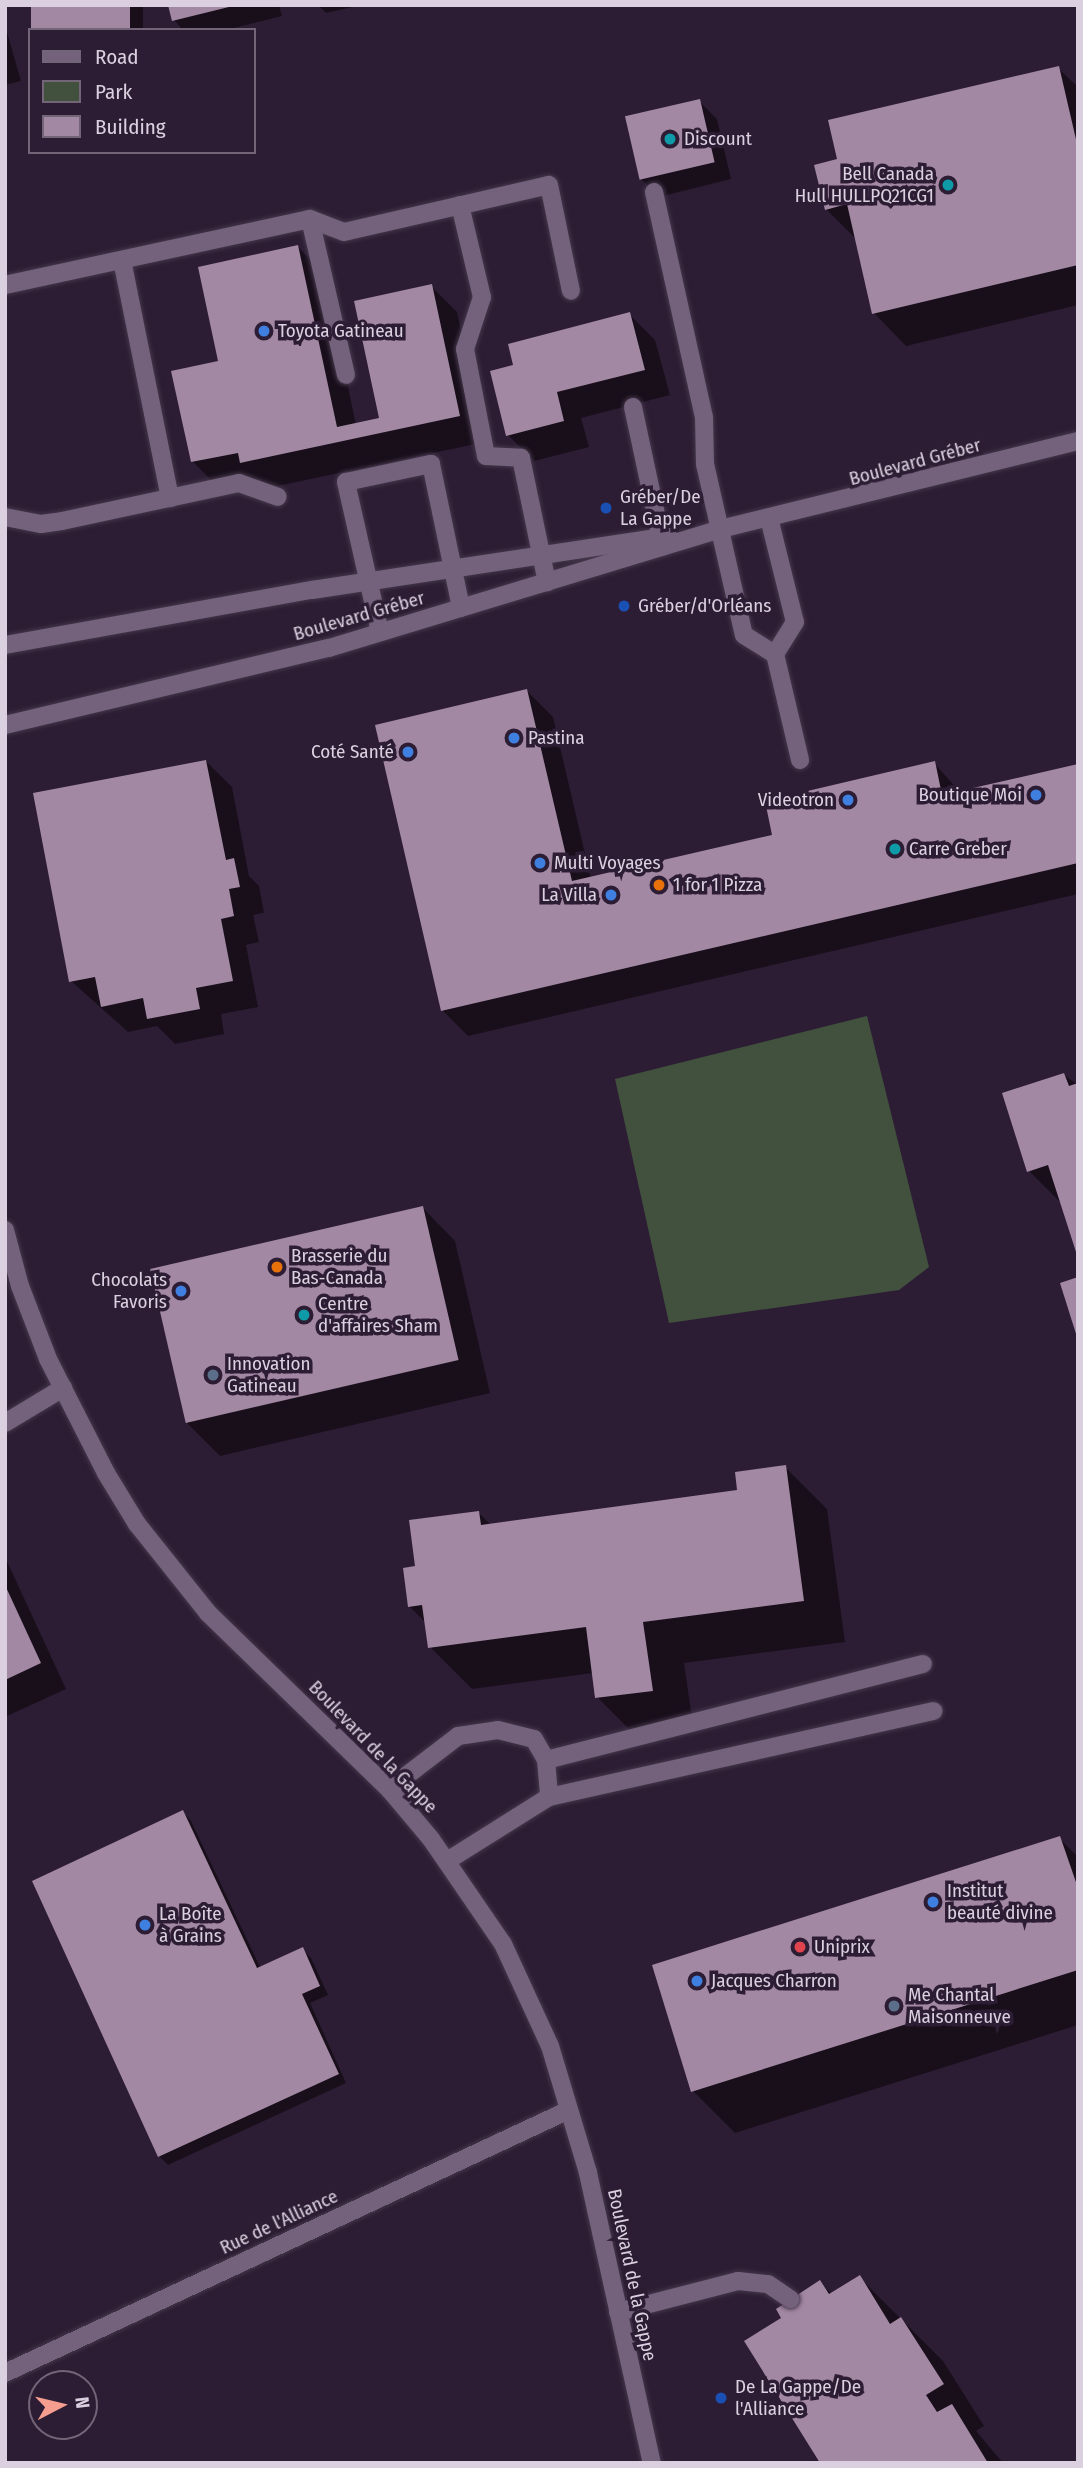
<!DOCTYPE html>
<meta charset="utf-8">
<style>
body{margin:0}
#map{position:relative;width:1083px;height:2468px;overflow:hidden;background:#2d1d34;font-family:"Fira Sans Condensed",sans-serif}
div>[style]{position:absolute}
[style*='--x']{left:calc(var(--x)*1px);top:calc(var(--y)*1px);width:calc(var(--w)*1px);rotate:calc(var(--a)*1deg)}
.green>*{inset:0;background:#41513e}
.shadow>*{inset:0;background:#0007;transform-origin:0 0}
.building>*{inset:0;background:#a388a3;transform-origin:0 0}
.roads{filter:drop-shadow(0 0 2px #44374a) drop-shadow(0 0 2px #44374a)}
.lane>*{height:18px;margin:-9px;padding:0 9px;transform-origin:9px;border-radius:9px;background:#74627d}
.secondary>*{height:18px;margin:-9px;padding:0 9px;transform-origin:9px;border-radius:9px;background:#74627d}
.dots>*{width:19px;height:19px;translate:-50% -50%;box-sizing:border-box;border:4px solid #2d1d34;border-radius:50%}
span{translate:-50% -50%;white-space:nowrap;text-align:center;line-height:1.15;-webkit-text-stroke:7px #2d1d34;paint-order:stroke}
.poi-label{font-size:19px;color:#dad0df}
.left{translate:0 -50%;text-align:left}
.right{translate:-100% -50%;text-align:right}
.street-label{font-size:19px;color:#dad0df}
.frame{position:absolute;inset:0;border:7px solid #dad0df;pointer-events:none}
.legend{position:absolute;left:28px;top:28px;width:228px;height:126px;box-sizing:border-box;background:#2d1d34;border:2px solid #726578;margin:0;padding:9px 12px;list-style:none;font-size:21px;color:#dad0df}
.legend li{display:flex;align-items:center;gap:14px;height:35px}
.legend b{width:35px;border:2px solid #726578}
.north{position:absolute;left:28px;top:2370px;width:70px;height:70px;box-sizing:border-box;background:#2d1d34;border:2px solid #726578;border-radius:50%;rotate:83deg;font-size:19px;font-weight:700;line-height:28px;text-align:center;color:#dad0df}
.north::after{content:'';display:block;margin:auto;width:24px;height:32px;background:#f59d8e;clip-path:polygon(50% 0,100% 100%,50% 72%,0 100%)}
</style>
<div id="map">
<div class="green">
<i style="clip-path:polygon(867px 1016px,929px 1267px,899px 1290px,669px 1323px,615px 1079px)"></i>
</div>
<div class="shadow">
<i style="left:41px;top:5px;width:102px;height:25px"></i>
<i style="clip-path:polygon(170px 5px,279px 5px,282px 16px,226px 30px,183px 30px,174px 20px)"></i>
<i style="clip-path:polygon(318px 5px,361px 5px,326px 13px)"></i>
<i style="clip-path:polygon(5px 25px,21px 81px,5px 85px)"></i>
<i style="clip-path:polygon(1058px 68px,1078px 87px,1078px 305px,906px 346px,874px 313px,856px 239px,826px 209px,839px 161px)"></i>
<i style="clip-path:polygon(699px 101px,717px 119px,731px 179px,659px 197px,641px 179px)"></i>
<i style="clip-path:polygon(298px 247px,324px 273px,356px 425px,381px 419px,431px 286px,457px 312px,485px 442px,268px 488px,259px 479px,219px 488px,193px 462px,220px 363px)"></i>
<i style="clip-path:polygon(629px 314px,655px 340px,670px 395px,581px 418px,589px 447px,534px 461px,508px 435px,515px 366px)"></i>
<i style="clip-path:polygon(527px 691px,553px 717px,591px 879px,774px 836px,934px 763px,961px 793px,1078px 766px,1078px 894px,468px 1036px,442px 1010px)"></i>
<i style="clip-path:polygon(206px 761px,232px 787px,249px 876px,259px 886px,264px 913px,253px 915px,259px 942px,246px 945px,258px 1007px,221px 1014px,224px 1034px,175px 1044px,157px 1026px,128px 1032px,71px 981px)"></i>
<i style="clip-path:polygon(1064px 1075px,1078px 1085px,1078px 1251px,1063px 1205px,1029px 1171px)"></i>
<i style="clip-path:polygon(423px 1208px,455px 1241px,490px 1393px,220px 1456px,187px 1423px)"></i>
<i style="clip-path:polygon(785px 1467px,827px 1509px,845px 1642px,684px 1663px,694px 1732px,639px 1739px,597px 1697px,593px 1673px,472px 1689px,430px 1647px,426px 1623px,410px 1607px,417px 1568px,478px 1512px,491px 1525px,739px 1491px)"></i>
<i style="clip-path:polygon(5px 1557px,66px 1689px,5px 1717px)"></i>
<i style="clip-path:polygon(183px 1812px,191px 1821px,261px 1969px,302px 1949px,311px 1958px,328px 1995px,310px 2003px,346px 2083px,168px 2165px,159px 2156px)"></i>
<i style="clip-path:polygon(1059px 1838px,1078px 1857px,1078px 2025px,735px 2133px,693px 2091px)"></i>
<i style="clip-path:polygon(859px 2277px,943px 2361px,984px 2426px,976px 2431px,1003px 2463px,822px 2463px,783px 2319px,820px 2283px,832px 2294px)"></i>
</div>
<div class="building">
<i style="left:31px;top:5px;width:99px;height:26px"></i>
<i style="clip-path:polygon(168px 5px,233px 5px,233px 6px,172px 21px)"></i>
<i style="clip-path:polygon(1059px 66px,1078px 148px,1078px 265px,872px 314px,847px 204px,825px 210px,814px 165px,837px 159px,828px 120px)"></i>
<i style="left:700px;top:99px;width:65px;height:77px;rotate:77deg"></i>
<i style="clip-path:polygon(298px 245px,337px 427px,379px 418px,354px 301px,432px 284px,460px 416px,240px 463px,238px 453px,191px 462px,171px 371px,218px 361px,198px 267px)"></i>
<i style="clip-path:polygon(630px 312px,645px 370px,557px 392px,564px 421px,506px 436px,490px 371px,513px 365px,508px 344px)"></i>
<i style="clip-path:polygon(527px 689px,572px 881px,772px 835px,765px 801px,935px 761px,942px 795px,1078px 764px,1078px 863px,441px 1011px,375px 725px)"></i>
<i style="clip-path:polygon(206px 760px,226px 860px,234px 858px,240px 887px,229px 889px,234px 916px,221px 919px,233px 981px,196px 988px,200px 1009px,147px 1019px,143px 998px,101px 1007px,95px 977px,69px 982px,33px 793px)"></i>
<i style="clip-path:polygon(1064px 1073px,1069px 1086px,1078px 1083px,1077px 1255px,1048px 1165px,1027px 1172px,1002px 1093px)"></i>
<i style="left:423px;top:1206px;width:158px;height:280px;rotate:77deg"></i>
<i style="clip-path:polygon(1078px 1277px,1078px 1337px,1077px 1337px,1060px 1283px)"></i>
<i style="clip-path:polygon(786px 1465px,804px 1601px,643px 1622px,653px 1691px,595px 1698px,586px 1627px,428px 1648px,422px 1605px,408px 1607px,403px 1568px,415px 1566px,409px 1520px,479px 1511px,481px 1525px,737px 1490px,735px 1472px)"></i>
<i style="clip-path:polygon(5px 1585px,41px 1663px,5px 1680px)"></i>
<i style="clip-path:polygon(183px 1810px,257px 1968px,303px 1947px,320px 1986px,302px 1994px,339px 2074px,158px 2157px,32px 1881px)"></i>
<i style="clip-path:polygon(1060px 1836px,1078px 1888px,1078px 1970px,691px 2092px,652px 1965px)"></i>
<i style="clip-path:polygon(860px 2275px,890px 2324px,901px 2317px,944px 2384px,926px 2395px,937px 2412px,952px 2404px,988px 2463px,820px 2463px,744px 2341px,781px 2318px,776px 2309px,820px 2280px,829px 2294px)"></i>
</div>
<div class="roads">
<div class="lane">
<i style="--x:654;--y:192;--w:230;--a:77.5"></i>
<i style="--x:704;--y:417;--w:47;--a:88.8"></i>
<i style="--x:705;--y:464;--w:175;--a:77.2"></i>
<i style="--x:744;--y:635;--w:36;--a:32"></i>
<i style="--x:460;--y:205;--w:95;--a:76.6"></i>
<i style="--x:482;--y:297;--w:55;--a:108.1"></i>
<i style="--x:465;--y:349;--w:109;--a:78.9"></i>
<i style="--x:486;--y:456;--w:35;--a:3"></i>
<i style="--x:521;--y:458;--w:127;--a:78.2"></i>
<i style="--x:310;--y:219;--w:36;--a:21"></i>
<i style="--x:344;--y:232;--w:210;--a:-12.9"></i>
<i style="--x:549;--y:185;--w:108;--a:78.3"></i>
<i style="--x:122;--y:260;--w:243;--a:78.6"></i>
<i style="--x:5;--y:285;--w:312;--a:-12.2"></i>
<i style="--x:310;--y:219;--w:160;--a:77"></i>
<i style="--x:633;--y:407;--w:143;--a:77.9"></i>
<i style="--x:5;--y:517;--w:37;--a:11"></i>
<i style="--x:41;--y:524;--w:21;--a:-8"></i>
<i style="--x:62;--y:521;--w:181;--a:-12.1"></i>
<i style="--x:239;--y:483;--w:41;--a:19.7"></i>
<i style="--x:769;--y:518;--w:107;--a:76"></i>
<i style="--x:795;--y:622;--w:38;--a:122"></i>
<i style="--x:775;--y:654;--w:109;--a:76.7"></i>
<i style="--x:380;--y:632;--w:154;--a:-102.8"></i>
<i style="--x:346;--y:482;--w:87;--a:-12"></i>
<i style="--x:431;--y:464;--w:147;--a:78.2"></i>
<i style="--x:5;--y:1423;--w:68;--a:-31.1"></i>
<i style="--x:546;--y:1760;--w:389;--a:-14.3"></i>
<i style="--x:389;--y:1789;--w:87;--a:-37.5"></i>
<i style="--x:458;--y:1736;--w:40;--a:-8.5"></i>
<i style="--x:498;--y:1730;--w:37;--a:14"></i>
<i style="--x:534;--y:1739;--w:24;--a:60"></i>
<i style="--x:546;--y:1760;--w:37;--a:85"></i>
<i style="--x:447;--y:1861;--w:120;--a:-32.1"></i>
<i style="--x:549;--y:1797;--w:394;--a:-12.6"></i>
<i style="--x:618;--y:2312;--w:124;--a:-14.5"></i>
<i style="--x:738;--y:2281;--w:30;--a:6"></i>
<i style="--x:768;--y:2284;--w:27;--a:34"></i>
</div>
<div class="secondary">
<i style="--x:5;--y:645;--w:312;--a:-10.2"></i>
<i style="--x:312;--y:590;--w:360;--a:-8.6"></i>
<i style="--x:5;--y:725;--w:333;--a:-13.4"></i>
<i style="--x:329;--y:648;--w:409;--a:-16.9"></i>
<i style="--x:720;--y:529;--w:369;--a:-13.8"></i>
<i style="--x:5;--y:1230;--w:58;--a:75"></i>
<i style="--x:20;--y:1286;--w:78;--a:69"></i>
<i style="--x:48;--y:1359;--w:128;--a:63"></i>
<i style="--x:106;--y:1473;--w:60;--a:58.7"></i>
<i style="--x:137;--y:1524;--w:114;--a:51.4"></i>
<i style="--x:208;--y:1613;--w:252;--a:44.2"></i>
<i style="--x:389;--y:1789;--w:65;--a:50"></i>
<i style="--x:431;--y:1839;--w:127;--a:55.6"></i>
<i style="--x:503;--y:1944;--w:112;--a:65.3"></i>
<i style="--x:550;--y:2046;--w:133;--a:73.3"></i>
<i style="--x:588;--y:2173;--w:297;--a:77.6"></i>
<i style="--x:5;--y:2373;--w:622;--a:-25"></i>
</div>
</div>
<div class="dots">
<i style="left:670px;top:139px;background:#0f9aa8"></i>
<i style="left:948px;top:185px;background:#0f9aa8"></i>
<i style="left:264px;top:331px;background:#3f7fe0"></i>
<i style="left:606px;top:508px;background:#1a4fb4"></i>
<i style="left:624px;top:606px;background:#1a4fb4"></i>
<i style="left:514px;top:738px;background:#3f7fe0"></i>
<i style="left:408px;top:752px;background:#3f7fe0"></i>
<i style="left:1036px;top:795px;background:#3f7fe0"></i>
<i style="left:848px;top:800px;background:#3f7fe0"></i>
<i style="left:895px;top:849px;background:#0f9aa8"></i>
<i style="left:540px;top:863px;background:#3f7fe0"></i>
<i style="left:659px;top:885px;background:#e8710a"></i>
<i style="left:611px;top:895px;background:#3f7fe0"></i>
<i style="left:277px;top:1267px;background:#e8710a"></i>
<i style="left:181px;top:1291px;background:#3f7fe0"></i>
<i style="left:304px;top:1315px;background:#0f9aa8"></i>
<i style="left:213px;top:1375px;background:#5c6f8a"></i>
<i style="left:933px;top:1902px;background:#3f7fe0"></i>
<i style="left:145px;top:1925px;background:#3f7fe0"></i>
<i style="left:800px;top:1947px;background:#e0444e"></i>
<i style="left:697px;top:1981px;background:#3f7fe0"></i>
<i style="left:894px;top:2006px;background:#5c6f8a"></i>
<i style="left:721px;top:2398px;background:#1a4fb4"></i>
</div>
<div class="poi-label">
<span class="left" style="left:684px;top:139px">Discount</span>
<span class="right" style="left:934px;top:185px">Bell Canada<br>Hull HULLPQ21CG1</span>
<span class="left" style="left:278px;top:331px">Toyota Gatineau</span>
<span class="left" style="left:620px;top:508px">Gréber/De<br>La Gappe</span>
<span class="left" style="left:638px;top:606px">Gréber/d'Orléans</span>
<span class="left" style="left:528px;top:738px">Pastina</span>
<span class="right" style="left:394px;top:752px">Coté Santé</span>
<span class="right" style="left:1022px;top:795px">Boutique Moi</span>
<span class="right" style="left:834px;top:800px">Videotron</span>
<span class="left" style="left:909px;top:849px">Carre Greber</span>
<span class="left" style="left:554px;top:863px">Multi Voyages</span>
<span class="left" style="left:673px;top:885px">1 for 1 Pizza</span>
<span class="right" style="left:597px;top:895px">La Villa</span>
<span class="left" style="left:291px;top:1267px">Brasserie du<br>Bas-Canada</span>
<span class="right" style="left:167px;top:1291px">Chocolats<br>Favoris</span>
<span class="left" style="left:318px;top:1315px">Centre<br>d'affaires Sham</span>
<span class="left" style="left:227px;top:1375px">Innovation<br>Gatineau</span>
<span class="left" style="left:947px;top:1902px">Institut<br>beauté divine</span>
<span class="left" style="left:159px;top:1925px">La Boîte<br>à Grains</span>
<span class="left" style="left:814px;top:1947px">Uniprix</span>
<span class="left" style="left:711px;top:1981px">Jacques Charron</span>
<span class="left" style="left:908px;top:2006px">Me Chantal<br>Maisonneuve</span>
<span class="left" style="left:735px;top:2398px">De La Gappe/De<br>l'Alliance</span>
</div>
<div class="street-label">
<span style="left:915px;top:462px;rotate:-15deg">Boulevard Gréber</span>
<span style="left:359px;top:616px;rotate:-16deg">Boulevard Gréber</span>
<span style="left:373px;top:1747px;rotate:46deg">Boulevard de la Gappe</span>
<span style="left:279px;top:2222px;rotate:-25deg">Rue de l'Alliance</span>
<span style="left:632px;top:2275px;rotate:78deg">Boulevard de la Gappe</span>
</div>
<div class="frame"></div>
<ul class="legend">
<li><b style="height:9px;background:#74627d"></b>Road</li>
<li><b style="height:19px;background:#41513e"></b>Park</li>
<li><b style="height:19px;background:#a388a3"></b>Building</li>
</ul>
<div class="north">N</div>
</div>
